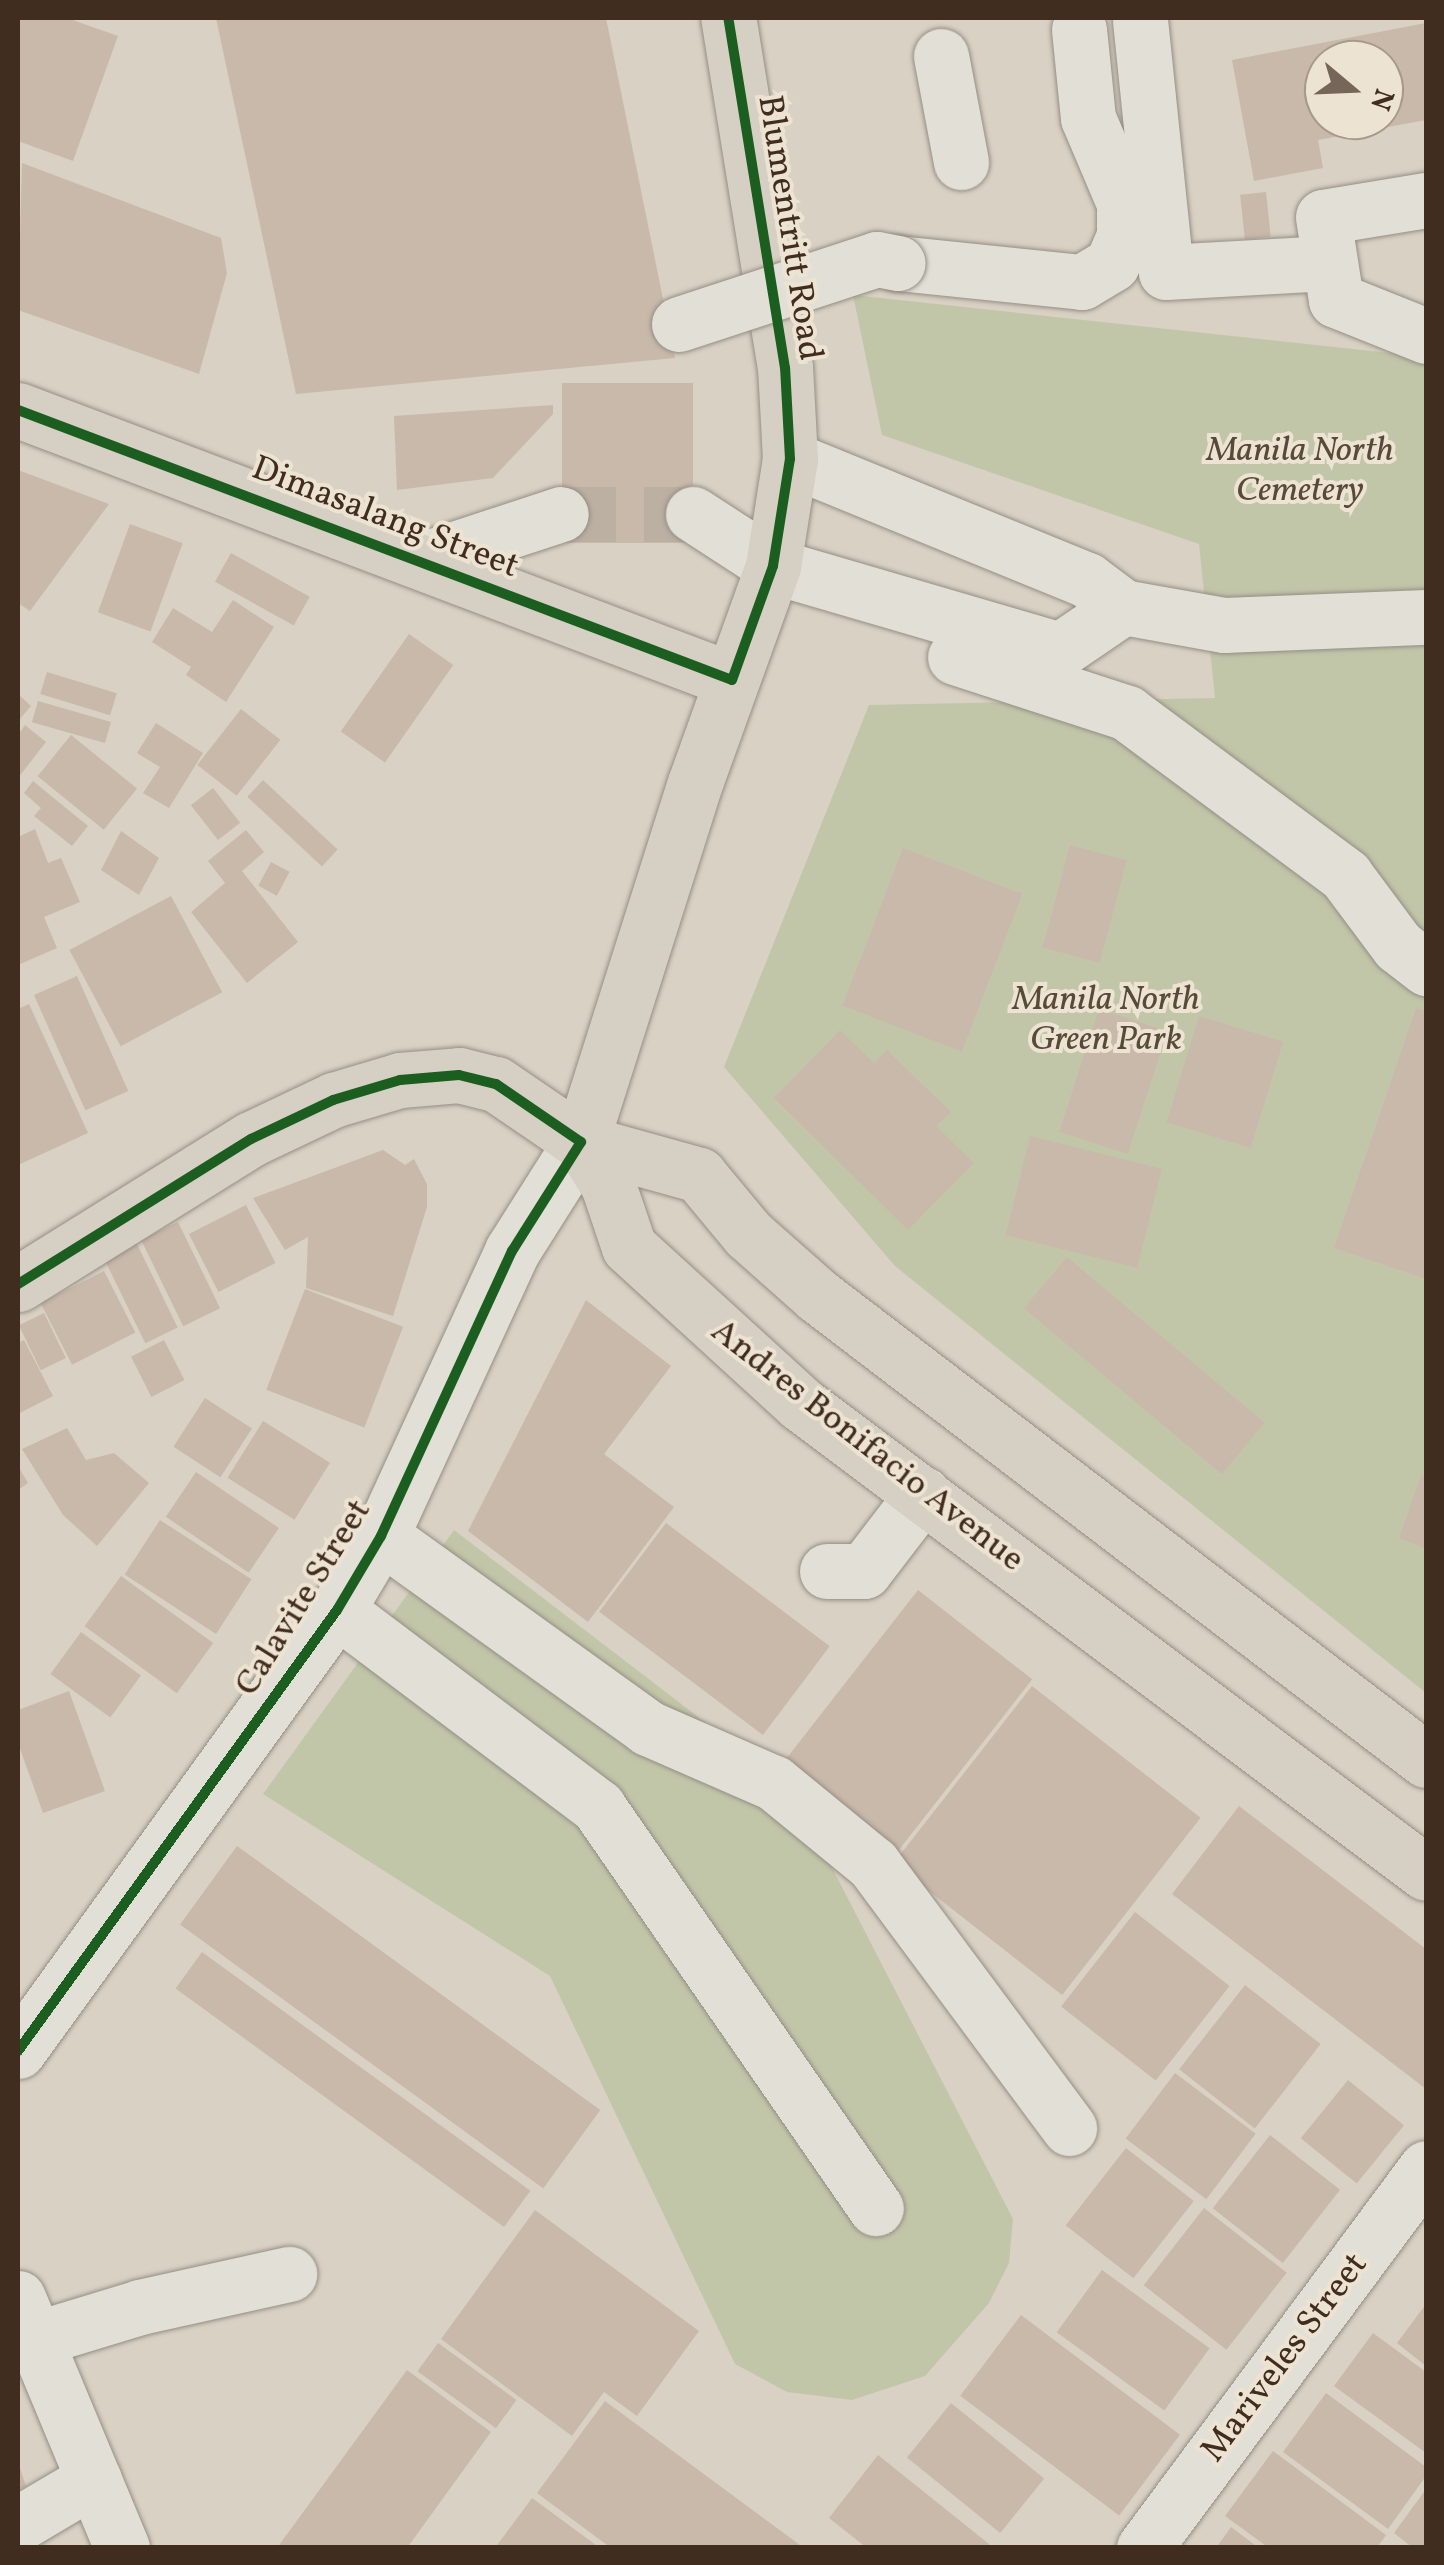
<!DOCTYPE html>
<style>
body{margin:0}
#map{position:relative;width:1444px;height:2565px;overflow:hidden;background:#d9d1c3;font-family:Vollkorn,serif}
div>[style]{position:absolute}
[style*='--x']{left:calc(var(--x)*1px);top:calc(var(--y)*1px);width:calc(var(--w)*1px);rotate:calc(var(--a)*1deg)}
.green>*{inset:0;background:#c2c6a8}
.building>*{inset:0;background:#c9b9ab;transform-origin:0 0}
.minor-tunnel>*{height:55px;margin-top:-27.5px;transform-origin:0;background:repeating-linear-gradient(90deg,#bbb0a2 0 55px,transparent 0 83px)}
.roads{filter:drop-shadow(0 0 2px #958e85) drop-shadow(0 0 2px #958e85)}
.minor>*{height:55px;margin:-27.5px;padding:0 27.5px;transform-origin:27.5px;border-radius:27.5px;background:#e2dfd7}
.major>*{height:55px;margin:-27.5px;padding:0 27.5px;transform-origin:27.5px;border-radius:27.5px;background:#d6cfc3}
.bridges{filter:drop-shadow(0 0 2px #958e85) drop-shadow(0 0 2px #958e85)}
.minor-bridge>*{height:55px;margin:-27.5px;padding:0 27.5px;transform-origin:27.5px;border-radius:27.5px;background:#e2dfd7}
.cycleway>*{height:10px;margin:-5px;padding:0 5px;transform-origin:5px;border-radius:5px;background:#1b5e20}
span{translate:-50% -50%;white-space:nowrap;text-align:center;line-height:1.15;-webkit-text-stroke:8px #ede3d2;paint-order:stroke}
.street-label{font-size:35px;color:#412d20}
.park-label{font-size:35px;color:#574a37;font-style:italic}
.frame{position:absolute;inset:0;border:20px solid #412d20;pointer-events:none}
.north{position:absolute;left:1304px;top:40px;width:100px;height:100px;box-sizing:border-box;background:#ede3d2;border:2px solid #a89a8b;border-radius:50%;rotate:109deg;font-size:28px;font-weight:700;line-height:40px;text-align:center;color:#412d20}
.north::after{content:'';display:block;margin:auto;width:35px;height:45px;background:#766659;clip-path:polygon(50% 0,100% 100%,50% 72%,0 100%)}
</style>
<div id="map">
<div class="green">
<i style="clip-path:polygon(853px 295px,1426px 357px,1426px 1693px,895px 1266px,724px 1067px,869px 705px,1215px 698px,1199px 544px,882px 435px)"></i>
<i style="clip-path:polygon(454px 1530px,791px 1788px,1013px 2219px,1009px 2263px,989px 2303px,925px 2376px,852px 2400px,787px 2392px,735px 2364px,550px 1976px,263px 1794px)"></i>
</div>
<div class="building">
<i style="clip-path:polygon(18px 18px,67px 18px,118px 36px,73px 161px,18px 141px)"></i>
<i style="clip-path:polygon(216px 18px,606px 18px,675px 358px,296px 394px)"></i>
<i style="clip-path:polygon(evenodd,1426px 23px,1426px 120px,1318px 140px,1323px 168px,1254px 181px,1232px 60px,1426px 23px,1324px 60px,1384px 60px,1384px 120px,1324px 120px,1324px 60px)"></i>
<i style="clip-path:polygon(22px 163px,221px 238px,227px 273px,199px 374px,18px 310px)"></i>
<i style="left:1266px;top:192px;width:45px;height:26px;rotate:84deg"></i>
<i style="left:693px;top:383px;width:160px;height:131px;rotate:90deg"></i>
<i style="clip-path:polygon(553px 405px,553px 414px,493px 478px,397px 490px,394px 416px)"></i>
<i style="clip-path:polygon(18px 470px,109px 504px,30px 611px,18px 603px)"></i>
<i style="left:130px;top:524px;width:56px;height:94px;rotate:20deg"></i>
<i style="left:231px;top:553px;width:90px;height:33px;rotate:29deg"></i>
<i style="clip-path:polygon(233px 600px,274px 627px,226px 702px,186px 675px,191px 667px,152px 642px,173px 608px,212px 632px)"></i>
<i style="left:409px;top:634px;width:54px;height:119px;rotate:35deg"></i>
<i style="left:47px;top:672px;width:73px;height:23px;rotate:17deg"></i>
<i style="clip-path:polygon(18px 694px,31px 706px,18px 721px)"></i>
<i style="left:38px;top:701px;width:76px;height:22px;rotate:16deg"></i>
<i style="left:241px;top:709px;width:50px;height:71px;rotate:38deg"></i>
<i style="clip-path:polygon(156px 723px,203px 753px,169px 808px,143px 793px,160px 767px,137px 753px)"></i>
<i style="clip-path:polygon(25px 725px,46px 742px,18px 778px,18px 735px)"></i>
<i style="left:71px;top:735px;width:85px;height:53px;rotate:39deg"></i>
<i style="left:263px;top:780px;width:102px;height:23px;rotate:43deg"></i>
<i style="clip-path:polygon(33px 781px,88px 826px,72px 846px,34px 816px,41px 808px,24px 793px)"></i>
<i style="left:213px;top:788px;width:44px;height:28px;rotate:52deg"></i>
<i style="clip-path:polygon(35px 829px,48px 863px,61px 858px,80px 902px,44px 917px,57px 948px,18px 965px,18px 837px)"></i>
<i style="clip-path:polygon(246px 830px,264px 852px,242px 871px,298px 942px,247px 983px,191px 912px,225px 883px,208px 861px)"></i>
<i style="clip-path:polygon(121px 831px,159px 858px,139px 895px,101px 870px)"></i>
<i style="left:1070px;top:845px;width:59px;height:106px;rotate:15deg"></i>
<i style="left:903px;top:848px;width:128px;height:169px;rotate:21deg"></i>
<i style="left:271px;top:862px;width:21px;height:27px;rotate:28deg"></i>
<i style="left:171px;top:896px;width:109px;height:115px;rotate:62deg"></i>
<i style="left:77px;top:976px;width:126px;height:47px;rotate:66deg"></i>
<i style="clip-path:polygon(29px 1004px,88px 1133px,18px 1165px,18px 1009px)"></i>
<i style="clip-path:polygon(1416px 1008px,1426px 1012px,1426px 1279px,1334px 1248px)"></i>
<i style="left:1099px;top:1009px;width:72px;height:129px;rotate:18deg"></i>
<i style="left:1199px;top:1016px;width:88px;height:111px;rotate:17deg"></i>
<i style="clip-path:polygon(840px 1030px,874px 1063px,887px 1050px,951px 1112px,936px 1126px,974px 1163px,908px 1230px,774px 1098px)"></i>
<i style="left:1030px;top:1136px;width:136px;height:102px;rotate:14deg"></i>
<i style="clip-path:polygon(383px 1150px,405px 1165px,414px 1159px,427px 1184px,427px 1207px,393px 1316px,306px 1288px,308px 1237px,285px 1250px,253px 1198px)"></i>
<i style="left:246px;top:1205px;width:65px;height:64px;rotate:63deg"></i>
<i style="left:178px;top:1222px;width:96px;height:41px;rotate:64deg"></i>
<i style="left:136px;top:1242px;width:95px;height:36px;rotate:64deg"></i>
<i style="left:1067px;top:1257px;width:258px;height:67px;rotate:40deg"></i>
<i style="left:104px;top:1271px;width:69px;height:71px;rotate:63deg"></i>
<i style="left:305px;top:1289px;width:105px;height:108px;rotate:21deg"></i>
<i style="clip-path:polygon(586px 1300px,671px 1366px,604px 1454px,674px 1507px,588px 1622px,468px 1531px)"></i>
<i style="left:44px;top:1313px;width:50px;height:28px;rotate:64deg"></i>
<i style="clip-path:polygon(24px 1340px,53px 1396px,18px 1414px,18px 1343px)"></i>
<i style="left:164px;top:1340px;width:45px;height:37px;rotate:63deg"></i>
<i style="left:205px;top:1398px;width:56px;height:58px;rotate:33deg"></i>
<i style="left:263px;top:1421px;width:79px;height:67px;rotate:32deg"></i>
<i style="clip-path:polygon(67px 1428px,86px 1460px,114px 1453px,149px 1483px,97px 1546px,63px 1515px,22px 1449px)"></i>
<i style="clip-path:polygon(18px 1466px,28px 1483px,18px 1490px)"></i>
<i style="left:196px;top:1472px;width:100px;height:54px;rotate:34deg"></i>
<i style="clip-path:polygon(1421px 1475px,1426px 1477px,1426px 1549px,1399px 1538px)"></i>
<i style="left:160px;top:1520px;width:109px;height:65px;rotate:33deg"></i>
<i style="left:666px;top:1523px;width:205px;height:111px;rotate:37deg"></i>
<i style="left:121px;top:1576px;width:114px;height:62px;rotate:36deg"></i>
<i style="left:918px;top:1590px;width:145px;height:231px;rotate:38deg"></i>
<i style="left:81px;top:1632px;width:74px;height:52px;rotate:36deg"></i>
<i style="left:1032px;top:1686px;width:214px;height:225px;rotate:38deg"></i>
<i style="clip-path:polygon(69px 1691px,105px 1791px,43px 1813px,18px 1743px,18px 1710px)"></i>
<i style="clip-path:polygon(1239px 1806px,1426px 1949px,1426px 2089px,1172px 1894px)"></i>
<i style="left:237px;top:1846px;width:449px;height:97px;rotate:36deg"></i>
<i style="left:1135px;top:1912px;width:120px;height:120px;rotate:38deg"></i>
<i style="left:202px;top:1952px;width:406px;height:45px;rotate:36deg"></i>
<i style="left:1245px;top:1985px;width:96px;height:107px;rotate:38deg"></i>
<i style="left:1175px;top:2073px;width:101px;height:82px;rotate:37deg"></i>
<i style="left:1348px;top:2080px;width:72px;height:75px;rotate:39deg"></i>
<i style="left:1270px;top:2135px;width:89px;height:93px;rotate:38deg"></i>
<i style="left:1126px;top:2148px;width:86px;height:98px;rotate:38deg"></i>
<i style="left:1204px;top:2208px;width:105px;height:98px;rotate:38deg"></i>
<i style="clip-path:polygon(535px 2210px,699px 2331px,637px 2416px,604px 2392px,572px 2436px,441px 2339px)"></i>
<i style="left:1102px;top:2270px;width:133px;height:77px;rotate:36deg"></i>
<i style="clip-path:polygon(1426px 2304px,1426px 2366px,1397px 2343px)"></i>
<i style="left:1021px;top:2315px;width:199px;height:101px;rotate:37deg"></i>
<i style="clip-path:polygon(1373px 2333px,1426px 2372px,1426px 2453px,1334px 2386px)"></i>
<i style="left:438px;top:2343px;width:97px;height:35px;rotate:36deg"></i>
<i style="clip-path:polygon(407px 2370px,491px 2432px,407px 2548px,277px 2548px)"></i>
<i style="clip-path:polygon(1326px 2393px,1426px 2467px,1426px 2476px,1388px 2529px,1283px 2452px)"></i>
<i style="clip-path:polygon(605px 2401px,804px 2548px,611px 2548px,537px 2493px)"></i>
<i style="left:951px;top:2403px;width:120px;height:70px;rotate:39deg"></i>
<i style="clip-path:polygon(1273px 2451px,1386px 2535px,1377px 2548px,1269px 2548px,1225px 2516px)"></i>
<i style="clip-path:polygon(878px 2455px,989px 2544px,987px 2548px,867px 2548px,829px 2518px)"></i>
<i style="clip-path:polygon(18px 2463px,26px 2486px,18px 2491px)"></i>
<i style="clip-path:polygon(1426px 2489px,1426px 2548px,1413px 2548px,1394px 2533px)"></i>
<i style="clip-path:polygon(532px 2498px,600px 2548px,495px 2548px)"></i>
<i style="clip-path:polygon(1231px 2527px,1259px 2548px,1216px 2548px)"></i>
</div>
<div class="minor-tunnel">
<i style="--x:561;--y:514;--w:132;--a:0"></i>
</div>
<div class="roads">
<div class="minor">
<i style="--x:1140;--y:20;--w:253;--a:84.1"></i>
<i style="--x:1166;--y:272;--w:162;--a:-3.2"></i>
<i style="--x:941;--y:56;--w:108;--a:79.3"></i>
<i style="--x:1426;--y:200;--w:104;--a:170.6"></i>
<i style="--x:1323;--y:217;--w:84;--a:81.1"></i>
<i style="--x:1336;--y:300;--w:97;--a:21.8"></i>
<i style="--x:898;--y:263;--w:185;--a:5.9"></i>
<i style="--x:1082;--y:282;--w:35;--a:-31"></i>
<i style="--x:1112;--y:264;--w:30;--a:-67"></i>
<i style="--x:1124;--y:236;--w:33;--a:-90"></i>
<i style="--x:1124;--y:203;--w:92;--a:-113"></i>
<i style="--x:1088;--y:118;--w:89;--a:-95.8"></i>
<i style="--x:693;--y:514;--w:95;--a:33"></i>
<i style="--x:773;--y:566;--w:299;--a:16.3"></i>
<i style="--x:1060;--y:650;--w:76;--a:-34.3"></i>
<i style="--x:1123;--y:607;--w:45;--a:-143.1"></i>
<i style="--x:1087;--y:580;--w:321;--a:-157.8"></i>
<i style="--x:421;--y:560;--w:147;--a:-18.2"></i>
<i style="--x:1123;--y:607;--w:103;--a:10.1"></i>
<i style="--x:1224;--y:625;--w:202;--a:-2.3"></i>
<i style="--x:955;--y:657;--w:181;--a:18"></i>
<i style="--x:1127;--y:713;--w:272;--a:36.6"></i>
<i style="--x:1345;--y:875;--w:89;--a:53.3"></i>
<i style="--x:1398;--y:946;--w:36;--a:38"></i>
<i style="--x:381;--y:1536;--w:329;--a:35.7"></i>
<i style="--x:648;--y:1728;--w:137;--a:23.6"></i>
<i style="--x:774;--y:1783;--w:128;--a:39.3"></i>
<i style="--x:873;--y:1864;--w:329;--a:53.4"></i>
<i style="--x:827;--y:1571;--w:37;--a:0"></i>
<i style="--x:864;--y:1571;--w:97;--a:-52.5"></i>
<i style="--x:337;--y:1610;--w:327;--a:37"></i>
<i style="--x:598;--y:1807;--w:488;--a:55.3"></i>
<i style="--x:18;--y:2051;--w:544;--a:-54.12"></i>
<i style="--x:337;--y:1610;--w:86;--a:-59.3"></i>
<i style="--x:381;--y:1536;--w:314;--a:-65.3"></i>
<i style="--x:512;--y:1251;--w:129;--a:-57.7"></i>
<i style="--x:18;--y:2298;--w:271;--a:67.4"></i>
<i style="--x:35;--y:2339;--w:110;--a:-16.9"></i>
<i style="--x:140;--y:2307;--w:153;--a:-12.5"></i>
<i style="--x:18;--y:2524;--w:88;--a:-30.6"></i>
<i style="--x:1144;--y:2548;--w:473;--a:-53.4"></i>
</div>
<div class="major">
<i style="--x:18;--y:410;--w:763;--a:20.71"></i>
<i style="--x:581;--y:1142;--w:377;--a:-72.4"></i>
<i style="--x:695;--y:783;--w:231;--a:-70.2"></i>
<i style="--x:773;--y:566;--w:108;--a:-81"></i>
<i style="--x:790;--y:459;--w:91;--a:-93.1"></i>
<i style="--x:785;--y:368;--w:355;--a:-99.2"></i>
<i style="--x:581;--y:1142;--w:123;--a:15.6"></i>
<i style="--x:699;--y:1175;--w:77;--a:50.3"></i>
<i style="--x:748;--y:1234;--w:94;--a:41.5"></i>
<i style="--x:818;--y:1296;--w:765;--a:37.35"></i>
<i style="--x:18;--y:1284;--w:274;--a:-31.9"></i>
<i style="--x:251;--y:1139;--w:91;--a:-25.4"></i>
<i style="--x:333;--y:1100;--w:70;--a:-16.6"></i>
<i style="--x:400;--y:1080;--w:59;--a:-4.8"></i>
<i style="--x:459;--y:1075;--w:38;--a:14"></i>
<i style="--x:496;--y:1084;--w:103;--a:34.3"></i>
<i style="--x:581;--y:1142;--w:51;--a:57.9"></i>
<i style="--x:608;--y:1185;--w:65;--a:71.3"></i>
<i style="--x:629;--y:1247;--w:233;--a:42.4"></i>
<i style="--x:801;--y:1404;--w:781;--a:36.88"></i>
</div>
</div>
<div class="bridges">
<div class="minor-bridge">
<i style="--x:679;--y:324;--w:208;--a:-18.2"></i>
<i style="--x:877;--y:259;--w:21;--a:11"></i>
</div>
</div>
<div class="cycleway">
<i style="--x:18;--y:410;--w:763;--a:20.71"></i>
<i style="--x:732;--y:680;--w:121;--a:-70.2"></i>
<i style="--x:773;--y:566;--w:108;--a:-81"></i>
<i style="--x:790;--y:459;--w:91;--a:-93.1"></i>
<i style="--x:785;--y:368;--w:355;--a:-99.2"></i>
<i style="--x:18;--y:1284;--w:274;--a:-31.9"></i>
<i style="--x:251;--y:1139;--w:91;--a:-25.4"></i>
<i style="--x:333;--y:1100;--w:70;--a:-16.6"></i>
<i style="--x:400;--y:1080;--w:59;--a:-4.8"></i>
<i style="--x:459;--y:1075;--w:38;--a:14"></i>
<i style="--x:496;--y:1084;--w:103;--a:34.3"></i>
<i style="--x:581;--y:1142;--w:129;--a:122.3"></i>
<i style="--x:512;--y:1251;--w:314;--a:114.7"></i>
<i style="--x:381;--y:1536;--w:86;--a:120.7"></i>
<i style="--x:337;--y:1610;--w:544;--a:125.88"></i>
</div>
<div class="street-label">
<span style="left:789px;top:228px;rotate:81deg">Blumentritt Road</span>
<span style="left:385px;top:518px;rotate:21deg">Dimasalang Street</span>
<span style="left:867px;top:1446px;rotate:38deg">Andres Bonifacio Avenue</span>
<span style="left:304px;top:1598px;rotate:-58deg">Calavite Street</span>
<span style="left:1285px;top:2358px;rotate:-53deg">Mariveles Street</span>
</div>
<div class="park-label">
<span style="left:1300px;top:471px">Manila North<br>Cemetery</span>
<span style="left:1106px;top:1020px">Manila North<br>Green Park</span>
</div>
<div class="frame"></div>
<div class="north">N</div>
</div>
